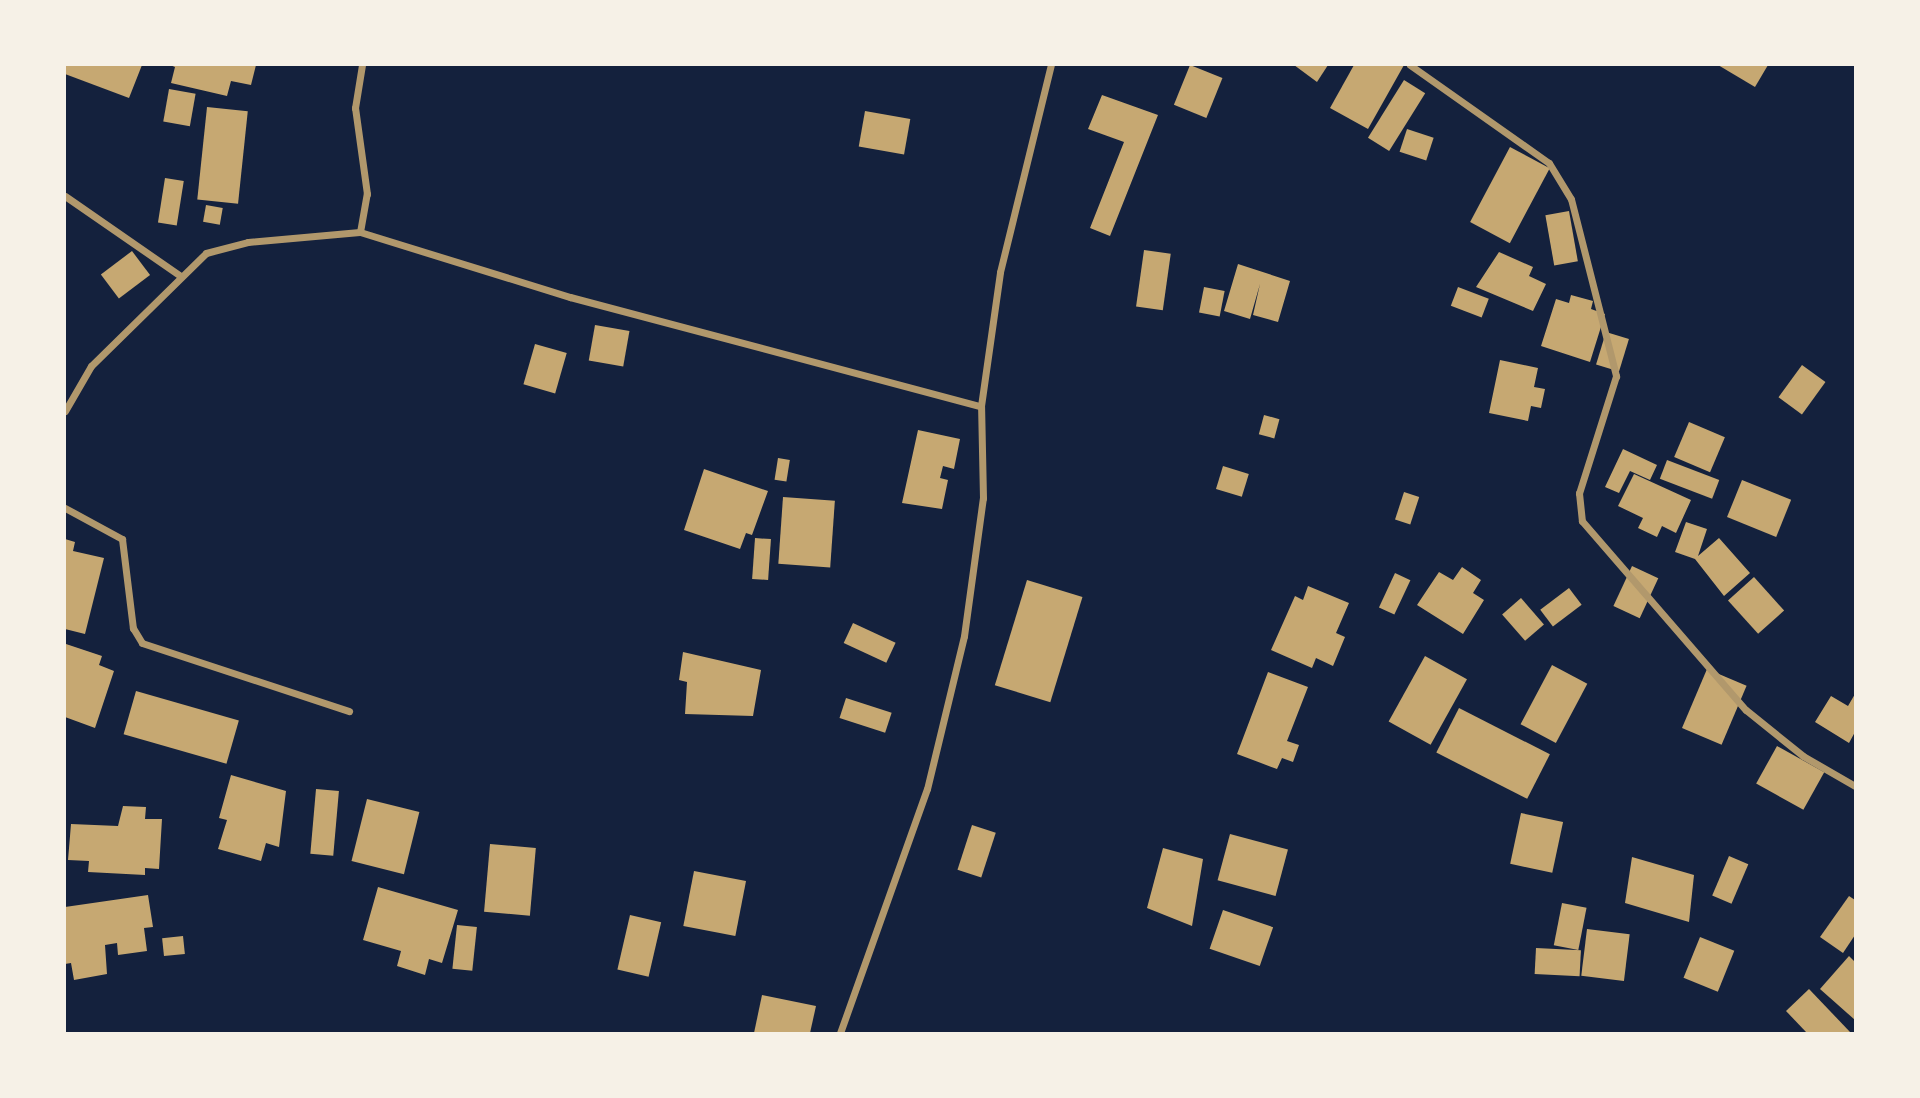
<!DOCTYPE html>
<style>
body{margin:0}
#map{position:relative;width:1920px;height:1098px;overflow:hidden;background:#14213d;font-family:Lato,sans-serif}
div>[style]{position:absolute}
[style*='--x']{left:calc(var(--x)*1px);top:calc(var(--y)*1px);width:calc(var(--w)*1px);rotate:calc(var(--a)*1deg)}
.building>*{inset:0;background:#c6a872;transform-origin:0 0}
.minor>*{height:7px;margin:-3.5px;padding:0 3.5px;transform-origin:3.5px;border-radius:3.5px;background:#b1986c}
span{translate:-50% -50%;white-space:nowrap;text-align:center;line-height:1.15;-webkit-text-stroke:5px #f6f1e7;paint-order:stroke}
.frame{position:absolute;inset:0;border:66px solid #f6f1e7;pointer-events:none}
</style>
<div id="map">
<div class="building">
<i style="clip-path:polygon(65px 65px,142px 65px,129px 98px,65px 74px)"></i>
<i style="clip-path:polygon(170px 65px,256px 65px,251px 85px,231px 81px,227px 96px,171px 83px,175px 67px)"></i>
<i style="left:1190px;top:65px;width:35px;height:43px;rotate:22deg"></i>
<i style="clip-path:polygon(1294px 65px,1328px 65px,1317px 82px)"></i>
<i style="clip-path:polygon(1354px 65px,1404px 65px,1368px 129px,1330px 108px)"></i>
<i style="clip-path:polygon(1718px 65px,1768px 65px,1755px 87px)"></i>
<i style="left:1404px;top:80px;width:25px;height:68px;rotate:32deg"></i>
<i style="left:169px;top:89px;width:27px;height:33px;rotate:10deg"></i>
<i style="clip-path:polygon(1102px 95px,1158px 115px,1110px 236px,1090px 228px,1124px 142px,1088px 129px)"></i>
<i style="left:207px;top:107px;width:41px;height:93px;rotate:6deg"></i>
<i style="left:865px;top:111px;width:46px;height:36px;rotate:10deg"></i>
<i style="left:1407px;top:129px;width:28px;height:24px;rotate:18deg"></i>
<i style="left:1510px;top:147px;width:45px;height:85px;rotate:28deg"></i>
<i style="left:165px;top:178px;width:19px;height:45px;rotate:9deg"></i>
<i style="left:206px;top:205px;width:17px;height:17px;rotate:10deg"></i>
<i style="left:1569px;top:211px;width:51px;height:24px;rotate:80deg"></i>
<i style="left:1144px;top:250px;width:27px;height:57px;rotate:8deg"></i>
<i style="left:132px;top:251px;width:30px;height:39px;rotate:53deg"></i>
<i style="clip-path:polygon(1499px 252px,1533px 267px,1529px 276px,1546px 284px,1533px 311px,1476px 287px)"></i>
<i style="clip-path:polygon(1238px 264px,1290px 281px,1278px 322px,1253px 315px,1260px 284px,1250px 319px,1224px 311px)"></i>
<i style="left:1204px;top:287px;width:21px;height:26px;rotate:11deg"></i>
<i style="left:1458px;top:287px;width:33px;height:20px;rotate:21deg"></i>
<i style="clip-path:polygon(1571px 295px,1593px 301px,1591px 309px,1605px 314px,1590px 362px,1541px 346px,1556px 299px,1569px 303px)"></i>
<i style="left:595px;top:325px;width:35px;height:36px;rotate:10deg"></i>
<i style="left:1606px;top:332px;width:24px;height:34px;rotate:17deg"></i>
<i style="left:535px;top:344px;width:33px;height:42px;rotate:16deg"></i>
<i style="clip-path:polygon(1500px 360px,1538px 368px,1534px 387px,1545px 389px,1541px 408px,1531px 406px,1528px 421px,1489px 413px)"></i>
<i style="left:1802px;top:365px;width:29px;height:40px;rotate:36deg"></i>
<i style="left:1264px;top:415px;width:16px;height:20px;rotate:15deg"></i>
<i style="left:1689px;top:422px;width:39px;height:38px;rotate:23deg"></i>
<i style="clip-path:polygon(918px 430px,960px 439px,954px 469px,943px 466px,940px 478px,948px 480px,942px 509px,902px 503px)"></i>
<i style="clip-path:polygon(1623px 449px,1657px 465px,1650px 480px,1630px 471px,1619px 493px,1605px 487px)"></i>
<i style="left:778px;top:458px;width:12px;height:22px;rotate:9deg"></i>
<i style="left:1667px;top:460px;width:56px;height:20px;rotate:21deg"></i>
<i style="left:1223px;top:466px;width:27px;height:24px;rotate:17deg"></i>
<i style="clip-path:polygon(704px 469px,768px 491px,752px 535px,746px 533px,740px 549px,684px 530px)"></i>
<i style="clip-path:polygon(1634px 474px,1691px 500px,1676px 533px,1662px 526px,1657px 537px,1638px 528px,1643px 518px,1618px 506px)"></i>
<i style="left:1742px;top:480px;width:53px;height:40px;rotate:22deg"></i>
<i style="left:1404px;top:492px;width:16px;height:29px;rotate:18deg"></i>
<i style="left:783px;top:497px;width:52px;height:67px;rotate:4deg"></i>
<i style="clip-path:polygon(1686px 522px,1707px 529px,1698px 556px,1719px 538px,1750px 573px,1724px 596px,1695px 559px,1675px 552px)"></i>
<i style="left:755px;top:538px;width:16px;height:41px;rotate:4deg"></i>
<i style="clip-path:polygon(65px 539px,75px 542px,73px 551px,104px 558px,85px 634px,65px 629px)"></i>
<i style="left:1632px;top:566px;width:29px;height:44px;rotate:25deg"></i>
<i style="clip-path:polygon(1462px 567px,1481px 580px,1473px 593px,1484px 600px,1463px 634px,1417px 605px,1439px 572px,1453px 580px)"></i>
<i style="left:1395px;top:573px;width:17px;height:38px;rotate:25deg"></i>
<i style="left:1754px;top:577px;width:45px;height:35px;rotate:48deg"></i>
<i style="left:1027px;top:580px;width:58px;height:110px;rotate:17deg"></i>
<i style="clip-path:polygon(1308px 586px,1349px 603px,1336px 633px,1345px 637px,1333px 666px,1316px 658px,1312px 668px,1271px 650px,1295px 596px,1303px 600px)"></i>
<i style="left:1569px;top:588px;width:21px;height:36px;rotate:53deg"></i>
<i style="left:1521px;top:598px;width:35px;height:25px;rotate:49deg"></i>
<i style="left:853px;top:623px;width:47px;height:22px;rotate:25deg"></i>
<i style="clip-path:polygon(66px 644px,102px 656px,99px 665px,114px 671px,95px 728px,65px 717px)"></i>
<i style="clip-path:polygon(683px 652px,761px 670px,753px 716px,685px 714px,687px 682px,679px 680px)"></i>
<i style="left:1425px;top:656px;width:48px;height:75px;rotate:29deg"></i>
<i style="left:1552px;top:665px;width:40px;height:67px;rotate:28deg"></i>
<i style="left:1707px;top:669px;width:43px;height:64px;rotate:23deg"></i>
<i style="clip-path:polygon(1268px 672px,1308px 687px,1287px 741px,1299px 745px,1293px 762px,1282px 758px,1277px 769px,1237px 754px)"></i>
<i style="left:136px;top:691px;width:107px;height:45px;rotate:16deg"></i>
<i style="clip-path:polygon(1855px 694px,1855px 732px,1849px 743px,1815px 722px,1831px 696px,1848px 706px)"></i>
<i style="left:846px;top:698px;width:48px;height:21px;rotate:18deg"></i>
<i style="left:1459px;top:708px;width:102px;height:50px;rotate:27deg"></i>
<i style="left:1777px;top:746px;width:54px;height:43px;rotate:29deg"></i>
<i style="clip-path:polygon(231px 775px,286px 791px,279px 847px,266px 843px,261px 861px,218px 849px,227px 820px,219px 818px)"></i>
<i style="left:316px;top:789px;width:23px;height:65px;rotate:5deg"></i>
<i style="left:367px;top:799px;width:54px;height:64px;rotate:14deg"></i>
<i style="clip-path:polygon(123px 806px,146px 807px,145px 819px,162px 819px,159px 869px,145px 868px,145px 875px,88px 872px,89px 861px,68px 860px,71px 824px,118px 826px)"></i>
<i style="left:1521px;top:813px;width:43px;height:52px;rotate:12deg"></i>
<i style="left:972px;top:825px;width:25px;height:47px;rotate:18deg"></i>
<i style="left:1230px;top:834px;width:60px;height:48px;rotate:15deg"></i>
<i style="left:490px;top:844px;width:46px;height:68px;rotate:5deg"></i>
<i style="clip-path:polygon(1163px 848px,1203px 859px,1192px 926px,1147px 908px)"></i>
<i style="left:1729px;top:856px;width:21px;height:43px;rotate:23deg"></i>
<i style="clip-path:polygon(1632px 857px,1694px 875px,1689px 922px,1625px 903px)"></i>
<i style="left:694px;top:871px;width:53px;height:56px;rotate:11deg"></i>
<i style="clip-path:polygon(378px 887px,458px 910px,442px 963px,429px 959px,425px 975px,397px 966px,401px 951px,363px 940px)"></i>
<i style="clip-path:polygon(148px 895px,153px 927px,144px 928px,147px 951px,118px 955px,117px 943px,105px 945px,107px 974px,74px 980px,71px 963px,65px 964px,65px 907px)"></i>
<i style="clip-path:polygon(1849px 896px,1855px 900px,1855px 935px,1843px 953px,1820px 937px)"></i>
<i style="left:1562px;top:903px;width:25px;height:43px;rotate:11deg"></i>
<i style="left:1223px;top:910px;width:53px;height:41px;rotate:19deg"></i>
<i style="left:630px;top:915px;width:32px;height:56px;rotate:13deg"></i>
<i style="left:457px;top:925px;width:20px;height:44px;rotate:6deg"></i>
<i style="left:1587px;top:929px;width:43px;height:47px;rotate:7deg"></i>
<i style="left:183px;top:936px;width:18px;height:21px;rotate:84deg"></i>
<i style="left:1700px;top:937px;width:37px;height:44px;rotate:22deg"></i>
<i style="left:1536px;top:948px;width:45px;height:26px;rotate:3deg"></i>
<i style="clip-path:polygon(1849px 956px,1855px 962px,1855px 1020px,1820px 989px)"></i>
<i style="clip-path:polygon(1809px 989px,1851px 1033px,1807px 1033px,1786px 1011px)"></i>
<i style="clip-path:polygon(762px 995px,816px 1006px,810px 1033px,754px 1033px)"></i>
</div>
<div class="minor">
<i style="--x:1410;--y:65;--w:170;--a:35.2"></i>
<i style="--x:1549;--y:163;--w:42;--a:58.6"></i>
<i style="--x:1571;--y:199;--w:183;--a:75.7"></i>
<i style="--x:1616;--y:376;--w:123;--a:107.5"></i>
<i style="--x:1579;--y:493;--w:28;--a:84"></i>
<i style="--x:1582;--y:521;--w:250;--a:49.1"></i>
<i style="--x:1746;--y:710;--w:73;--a:38.9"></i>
<i style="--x:1803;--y:756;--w:60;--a:30"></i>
<i style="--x:65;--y:196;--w:139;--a:34.7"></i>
<i style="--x:360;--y:232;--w:220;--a:17.2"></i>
<i style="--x:570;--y:297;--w:425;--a:14.9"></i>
<i style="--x:65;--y:411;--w:52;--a:-60"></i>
<i style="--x:91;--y:366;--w:161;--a:-44.5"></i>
<i style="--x:206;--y:253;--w:43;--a:-14.7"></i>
<i style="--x:248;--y:242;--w:112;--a:-5.1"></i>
<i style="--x:360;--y:232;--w:39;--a:-80"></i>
<i style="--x:367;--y:194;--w:87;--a:-97.9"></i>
<i style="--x:355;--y:108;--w:44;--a:-80.8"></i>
<i style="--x:65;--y:508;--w:65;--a:28.5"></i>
<i style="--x:122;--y:539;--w:90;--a:83"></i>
<i style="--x:133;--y:628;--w:17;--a:59"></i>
<i style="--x:142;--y:643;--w:218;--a:18.2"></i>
<i style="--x:840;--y:1033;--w:259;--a:-70.4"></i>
<i style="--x:927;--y:789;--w:157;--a:-76.4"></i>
<i style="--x:964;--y:636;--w:139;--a:-82.2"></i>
<i style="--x:983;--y:498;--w:92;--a:-91.2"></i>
<i style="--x:981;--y:406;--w:135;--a:-81.9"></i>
<i style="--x:1000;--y:272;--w:213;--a:-76.2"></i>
</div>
<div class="frame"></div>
</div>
